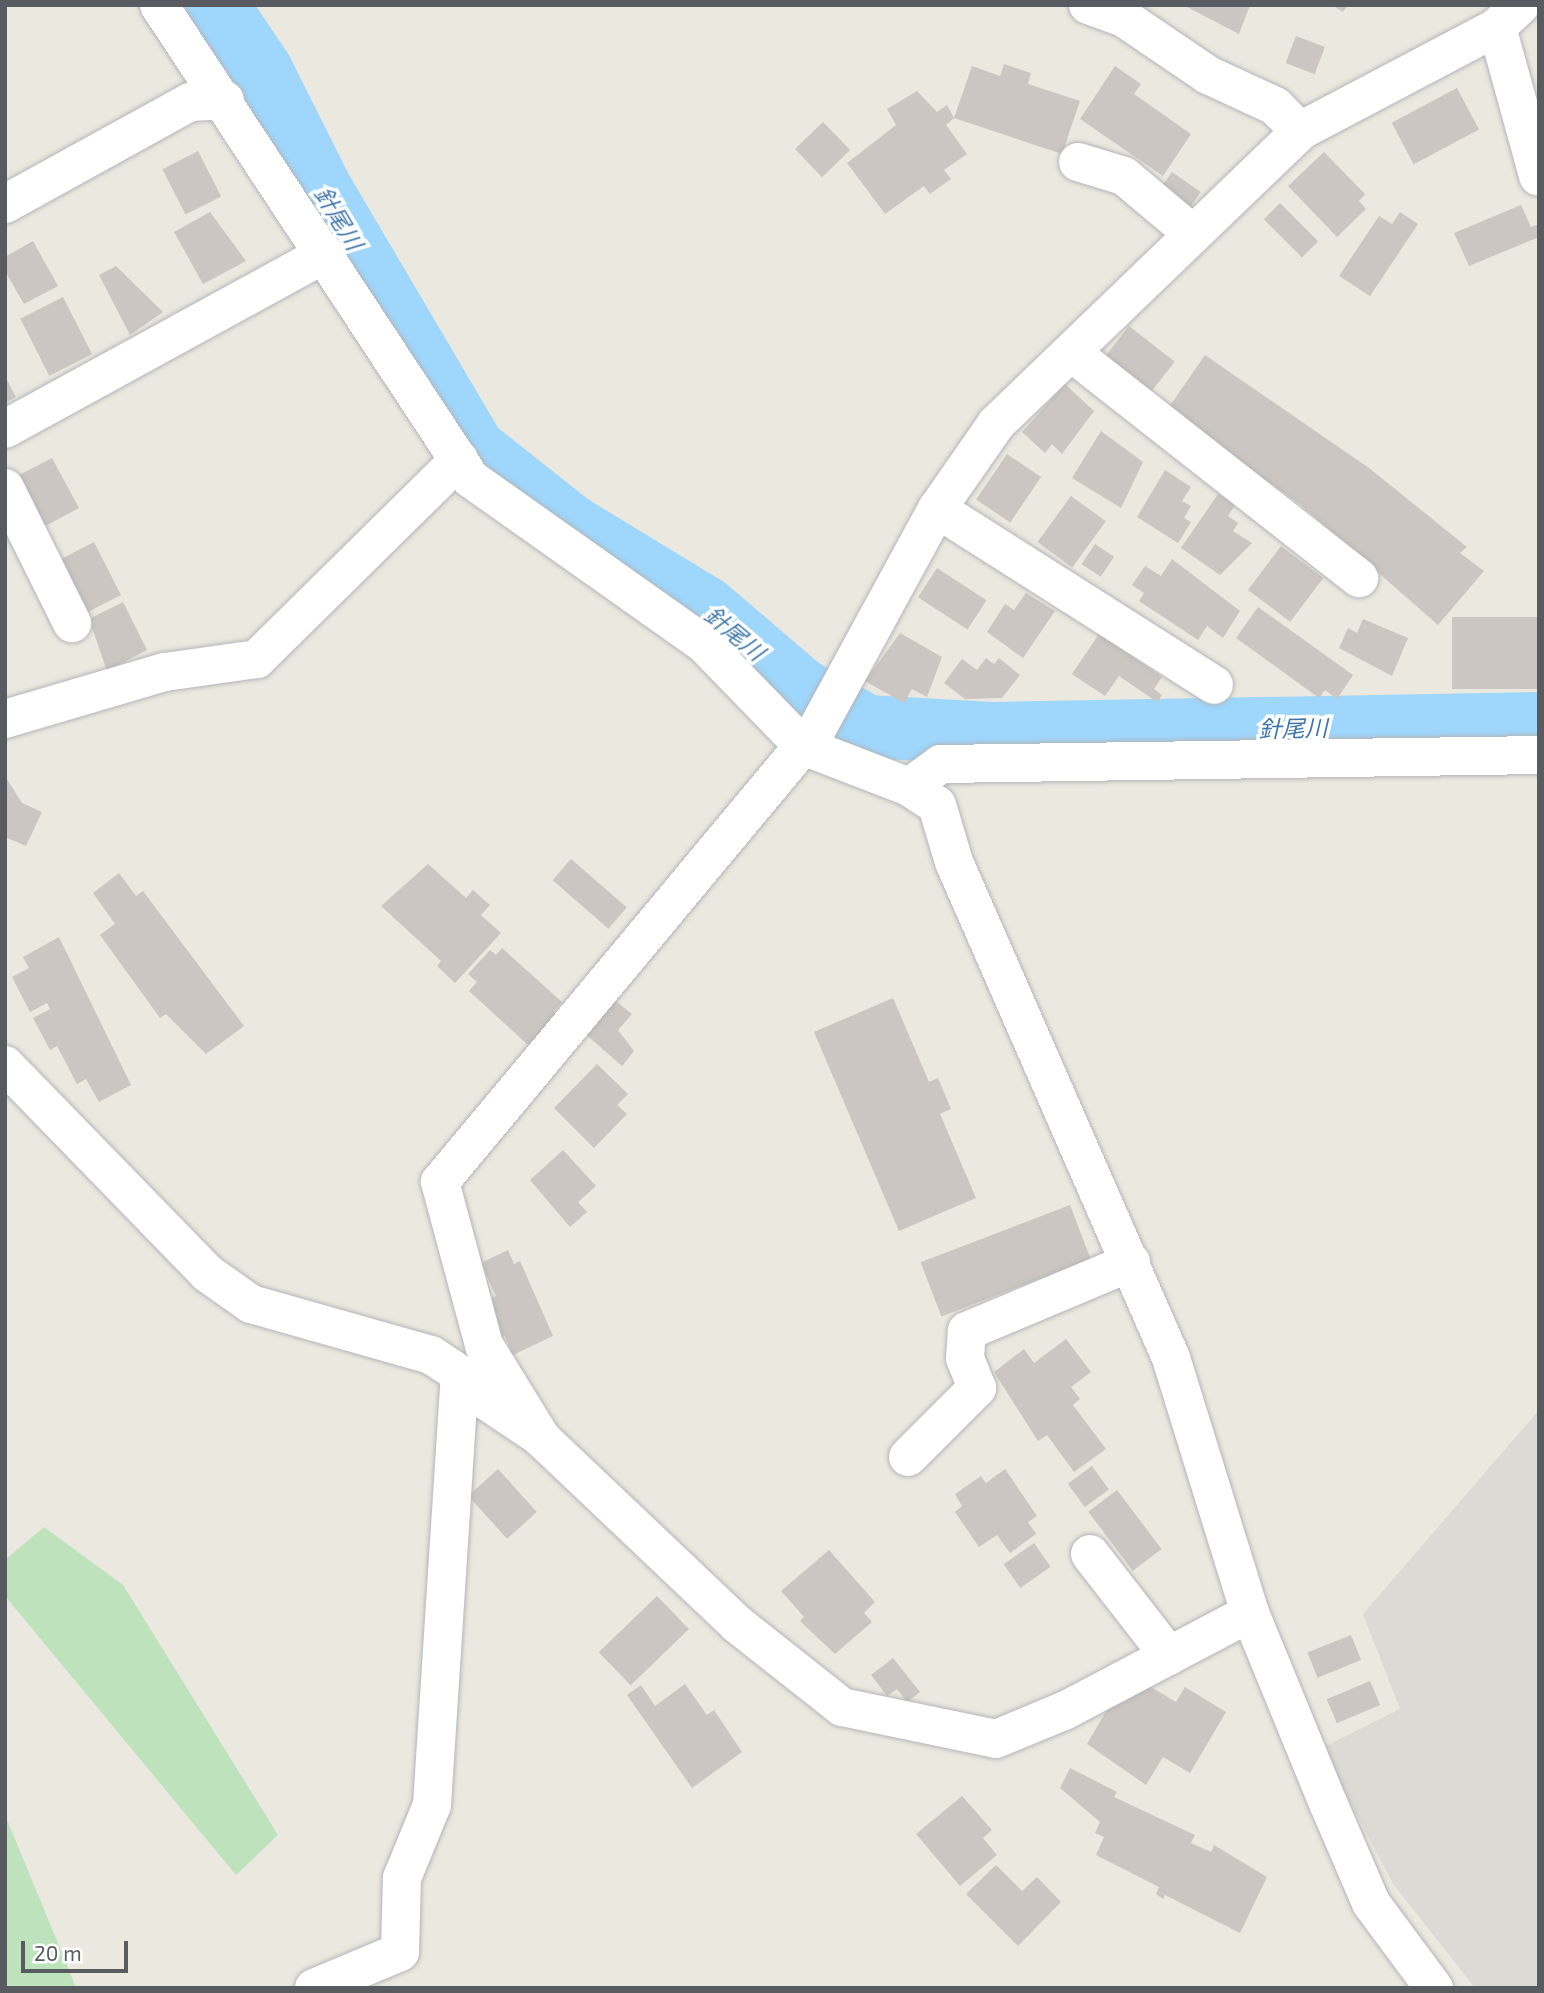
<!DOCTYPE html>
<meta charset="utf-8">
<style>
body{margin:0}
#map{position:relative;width:1544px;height:1993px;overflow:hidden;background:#ebe8df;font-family:"Exo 2","Noto Sans JP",sans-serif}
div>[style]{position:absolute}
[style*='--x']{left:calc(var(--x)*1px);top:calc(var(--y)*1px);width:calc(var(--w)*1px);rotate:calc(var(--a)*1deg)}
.industrial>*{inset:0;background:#dcdad4}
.green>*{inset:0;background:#bde2bc}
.river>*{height:63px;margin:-31.5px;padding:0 31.5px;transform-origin:31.5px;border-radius:31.5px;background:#9fd6fb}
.building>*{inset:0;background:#cbc6c1;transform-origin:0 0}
.roads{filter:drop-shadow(0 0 2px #b2b6ba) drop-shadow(0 0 2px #b2b6ba)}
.minor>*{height:38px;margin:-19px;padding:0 19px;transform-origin:19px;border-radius:19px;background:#fff}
span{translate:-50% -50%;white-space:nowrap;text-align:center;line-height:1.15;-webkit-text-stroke:7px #fff;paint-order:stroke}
.water-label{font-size:23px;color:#3f77ab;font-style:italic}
.frame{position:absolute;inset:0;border:7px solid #585c60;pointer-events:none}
.scale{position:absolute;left:21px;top:1941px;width:107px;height:32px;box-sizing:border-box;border:4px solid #585c60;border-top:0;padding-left:9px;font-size:21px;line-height:24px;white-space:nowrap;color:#585c60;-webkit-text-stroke:5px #fff;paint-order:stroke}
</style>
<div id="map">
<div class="industrial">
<i style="clip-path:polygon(1539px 1410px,1539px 1988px,1475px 1988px,1393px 1884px,1322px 1748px,1400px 1709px,1363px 1614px)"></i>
</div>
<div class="green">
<i style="clip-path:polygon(44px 1527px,123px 1585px,278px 1835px,236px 1875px,5px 1596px,5px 1560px)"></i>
<i style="clip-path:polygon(5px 1815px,65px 1960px,76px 1988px,5px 1988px)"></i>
</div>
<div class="river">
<i style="--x:217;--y:5;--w:78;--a:55.9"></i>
<i style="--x:261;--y:70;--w:132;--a:63.4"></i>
<i style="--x:320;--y:188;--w:303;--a:59.5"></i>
<i style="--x:474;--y:449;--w:122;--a:38.4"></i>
<i style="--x:570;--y:525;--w:158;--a:31.3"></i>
<i style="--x:705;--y:607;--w:126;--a:40.5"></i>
<i style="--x:801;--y:689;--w:76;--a:29.3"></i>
<i style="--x:867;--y:726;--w:124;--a:3.2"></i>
<i style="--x:991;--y:733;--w:548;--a:-1.05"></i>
</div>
<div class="building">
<i style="clip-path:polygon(1183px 5px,1250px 5px,1239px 34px)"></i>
<i style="clip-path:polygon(1332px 5px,1348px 5px,1343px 12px)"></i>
<i style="left:1296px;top:36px;width:31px;height:29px;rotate:21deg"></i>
<i style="clip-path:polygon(1004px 64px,1031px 73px,1028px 84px,1080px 101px,1062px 154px,954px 118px,972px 66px,1000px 76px)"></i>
<i style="clip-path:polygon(1115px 66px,1141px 84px,1134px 94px,1191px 134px,1163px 176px,1080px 119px)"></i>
<i style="left:1457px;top:88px;width:47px;height:74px;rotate:62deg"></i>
<i style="clip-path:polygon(917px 91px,937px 112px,947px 105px,954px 118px,946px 125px,967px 154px,944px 170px,951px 179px,930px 194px,924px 186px,885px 214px,847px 163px,896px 125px,887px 109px)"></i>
<i style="left:823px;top:122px;width:39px;height:39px;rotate:46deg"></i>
<i style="left:198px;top:151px;width:51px;height:40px;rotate:63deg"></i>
<i style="clip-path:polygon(1324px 152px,1365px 194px,1359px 201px,1366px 209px,1337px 237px,1288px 186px)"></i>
<i style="left:1172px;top:172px;width:35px;height:20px;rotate:35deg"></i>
<i style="left:1280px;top:203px;width:54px;height:23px;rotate:45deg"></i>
<i style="clip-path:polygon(1521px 205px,1531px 227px,1539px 224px,1539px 237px,1469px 266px,1454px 233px)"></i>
<i style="clip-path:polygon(210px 212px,246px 261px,203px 284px,174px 232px)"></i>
<i style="clip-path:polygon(1400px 212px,1418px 224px,1370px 296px,1339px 276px,1379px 216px,1392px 224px)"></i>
<i style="clip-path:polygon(33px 241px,58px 286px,24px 304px,5px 271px,5px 257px)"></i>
<i style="clip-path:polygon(116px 266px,163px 312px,130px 335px,99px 275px)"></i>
<i style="left:63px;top:297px;width:64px;height:48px;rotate:63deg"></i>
<i style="left:1129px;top:326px;width:58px;height:43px;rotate:38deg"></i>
<i style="clip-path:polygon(1205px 355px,1369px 468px,1467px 547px,1460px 553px,1484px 571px,1438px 625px,1301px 505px,1167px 410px)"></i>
<i style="clip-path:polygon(5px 376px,16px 397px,5px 403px)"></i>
<i style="clip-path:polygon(1065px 384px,1094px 411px,1062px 454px,1052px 444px,1045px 453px,1022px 432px)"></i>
<i style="clip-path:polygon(1101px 431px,1143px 462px,1121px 508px,1072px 478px)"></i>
<i style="left:1007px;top:454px;width:41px;height:55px;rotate:34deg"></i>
<i style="clip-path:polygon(52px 458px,79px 508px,38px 530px,19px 475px)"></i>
<i style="clip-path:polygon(1165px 470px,1191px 487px,1182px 501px,1191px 506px,1184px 518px,1191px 522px,1178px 543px,1137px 517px)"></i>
<i style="clip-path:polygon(1218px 494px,1235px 505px,1228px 516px,1238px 523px,1233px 531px,1252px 543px,1220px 575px,1181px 548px)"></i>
<i style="left:1071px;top:496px;width:43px;height:57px;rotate:36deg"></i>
<i style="clip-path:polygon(94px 542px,121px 595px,88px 612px,83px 601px,76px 605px,61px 559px)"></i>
<i style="left:1095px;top:544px;width:23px;height:24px;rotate:34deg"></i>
<i style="left:1281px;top:546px;width:53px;height:55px;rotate:37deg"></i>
<i style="clip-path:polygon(1172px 559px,1240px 611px,1223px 638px,1207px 626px,1198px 640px,1139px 601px,1144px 593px,1132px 585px,1145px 566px,1161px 576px)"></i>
<i style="left:937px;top:568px;width:59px;height:35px;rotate:33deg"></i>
<i style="clip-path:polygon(1026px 593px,1055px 611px,1023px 658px,987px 632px,1005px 604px,1014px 610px)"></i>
<i style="clip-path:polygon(123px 602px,147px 650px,107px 671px,89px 619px)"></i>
<i style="clip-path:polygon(1258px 607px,1353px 675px,1337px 699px,1325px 690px,1319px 698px,1236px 638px)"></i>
<i style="left:1452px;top:617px;width:87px;height:72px"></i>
<i style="clip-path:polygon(1363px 619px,1408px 638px,1392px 676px,1339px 648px,1348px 628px,1357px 633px)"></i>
<i style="clip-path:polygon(900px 633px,942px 657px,927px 697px,912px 689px,904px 703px,865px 681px)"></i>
<i style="clip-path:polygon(1099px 634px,1162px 677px,1154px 689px,1162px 695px,1157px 702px,1119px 676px,1105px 696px,1072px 674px)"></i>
<i style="clip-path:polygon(986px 658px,994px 664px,999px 658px,1020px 675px,1002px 698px,965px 699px,944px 683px,962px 659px,977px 670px)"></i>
<i style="clip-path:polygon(5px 776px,22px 803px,42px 812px,26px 846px,5px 837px)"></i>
<i style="left:571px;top:859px;width:74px;height:28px;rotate:41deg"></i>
<i style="clip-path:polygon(428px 864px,466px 898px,473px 890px,490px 905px,481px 915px,501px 933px,455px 983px,437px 966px,441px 961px,381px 906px)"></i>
<i style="clip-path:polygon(119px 873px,136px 896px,143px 891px,244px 1026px,206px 1054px,166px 1014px,160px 1018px,100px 935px,115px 924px,93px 893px)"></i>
<i style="clip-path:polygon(59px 937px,131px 1085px,99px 1102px,86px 1079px,77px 1084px,57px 1046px,50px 1050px,33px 1018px,50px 1009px,47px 1003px,30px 1012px,12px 977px,29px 968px,23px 957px)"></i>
<i style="clip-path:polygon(502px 948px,562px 1002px,554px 1011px,560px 1017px,536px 1043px,527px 1044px,469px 991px,477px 982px,468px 974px,490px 950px,496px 955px)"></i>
<i style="clip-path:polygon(612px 998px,632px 1014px,618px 1030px,634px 1051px,622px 1066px,583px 1032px)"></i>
<i style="clip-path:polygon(893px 998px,929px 1082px,938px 1078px,951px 1109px,940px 1114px,976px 1198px,899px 1231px,814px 1032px)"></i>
<i style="clip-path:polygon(597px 1064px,628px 1094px,617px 1105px,627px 1114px,594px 1148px,554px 1108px)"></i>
<i style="clip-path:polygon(563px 1150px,596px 1186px,578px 1202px,587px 1212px,570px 1227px,530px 1180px)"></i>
<i style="left:1070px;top:1205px;width:58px;height:160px;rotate:69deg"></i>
<i style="clip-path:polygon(508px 1250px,514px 1264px,520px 1261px,553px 1336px,513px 1355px,505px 1336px,500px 1338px,487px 1300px,496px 1296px,481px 1263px)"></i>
<i style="clip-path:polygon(1066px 1339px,1091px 1372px,1071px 1387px,1080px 1399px,1073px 1405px,1106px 1449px,1074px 1472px,1047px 1435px,1038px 1441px,994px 1372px,1024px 1349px,1034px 1363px)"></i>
<i style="left:1092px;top:1466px;width:29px;height:30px;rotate:54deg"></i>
<i style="left:498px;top:1469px;width:58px;height:40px;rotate:48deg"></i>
<i style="clip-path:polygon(1005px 1469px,1037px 1516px,1028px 1522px,1036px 1534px,1010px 1553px,997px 1535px,979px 1547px,955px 1512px,962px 1506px,955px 1494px,981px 1476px,986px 1483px)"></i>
<i style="left:1117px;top:1490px;width:74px;height:36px;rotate:53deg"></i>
<i style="left:1034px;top:1543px;width:29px;height:37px;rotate:55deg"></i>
<i style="clip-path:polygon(829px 1550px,875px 1602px,864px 1613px,872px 1622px,835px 1654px,800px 1621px,804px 1617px,781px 1591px)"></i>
<i style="left:657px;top:1596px;width:46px;height:81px;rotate:46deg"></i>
<i style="left:1351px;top:1635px;width:27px;height:47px;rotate:68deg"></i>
<i style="clip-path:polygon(893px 1658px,920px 1692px,907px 1702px,897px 1689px,887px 1696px,871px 1675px)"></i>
<i style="left:1370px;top:1681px;width:26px;height:47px;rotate:67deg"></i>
<i style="clip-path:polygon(685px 1684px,707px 1715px,714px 1710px,742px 1752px,692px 1788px,627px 1695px,641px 1685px,655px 1706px)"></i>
<i style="clip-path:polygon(1146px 1684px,1176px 1702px,1185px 1687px,1226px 1712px,1190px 1773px,1163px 1757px,1146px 1785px,1087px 1744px,1115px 1696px,1125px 1702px)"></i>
<i style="clip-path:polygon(1070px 1768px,1117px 1792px,1114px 1797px,1195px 1835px,1191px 1843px,1211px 1852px,1214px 1845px,1267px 1877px,1240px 1933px,1165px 1895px,1163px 1899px,1156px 1894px,1159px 1887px,1096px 1855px,1104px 1837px,1095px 1833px,1100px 1822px,1060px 1788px)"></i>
<i style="clip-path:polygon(962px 1796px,992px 1830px,983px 1838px,997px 1855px,960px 1886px,916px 1834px)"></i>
<i style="clip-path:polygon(996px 1865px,1022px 1891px,1037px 1877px,1061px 1902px,1018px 1946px,966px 1894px)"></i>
</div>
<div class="roads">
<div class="minor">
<i style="--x:159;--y:5;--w:567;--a:56.65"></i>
<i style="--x:471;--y:479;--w:284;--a:35.3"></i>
<i style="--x:703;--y:643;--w:144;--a:45.8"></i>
<i style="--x:803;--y:746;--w:114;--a:21.1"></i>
<i style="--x:909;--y:787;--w:33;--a:33"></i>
<i style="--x:937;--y:805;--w:59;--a:73.4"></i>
<i style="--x:954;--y:862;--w:541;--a:66.37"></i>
<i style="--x:1171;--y:1358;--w:267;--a:72.8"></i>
<i style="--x:1250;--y:1613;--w:205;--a:67.7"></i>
<i style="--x:1328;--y:1803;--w:109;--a:66.7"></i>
<i style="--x:1371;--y:1903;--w:106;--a:53.5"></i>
<i style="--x:1088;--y:5;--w:38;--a:20"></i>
<i style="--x:1124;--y:18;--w:102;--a:34.2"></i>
<i style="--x:1208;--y:75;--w:74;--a:24.8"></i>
<i style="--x:1275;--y:106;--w:35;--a:45"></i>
<i style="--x:1497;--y:27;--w:155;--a:74.6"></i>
<i style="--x:1078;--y:162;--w:48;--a:16.9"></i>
<i style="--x:1124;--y:176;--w:89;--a:40"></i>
<i style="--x:5;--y:204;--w:211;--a:-28.9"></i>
<i style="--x:190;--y:102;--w:35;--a:-3"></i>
<i style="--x:1072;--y:353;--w:365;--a:38.1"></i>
<i style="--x:5;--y:429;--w:365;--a:-28.7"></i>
<i style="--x:5;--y:488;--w:151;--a:63.6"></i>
<i style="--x:937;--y:509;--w:328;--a:32.4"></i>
<i style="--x:5;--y:719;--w:167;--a:-16.4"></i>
<i style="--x:165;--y:672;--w:93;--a:-8"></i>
<i style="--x:257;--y:659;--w:284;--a:-44.6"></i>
<i style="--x:909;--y:787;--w:39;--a:-36"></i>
<i style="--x:941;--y:764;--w:598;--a:-0.86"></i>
<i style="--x:5;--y:1065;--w:290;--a:45.8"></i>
<i style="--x:207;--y:1273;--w:54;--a:35.2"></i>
<i style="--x:251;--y:1304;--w:187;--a:15.8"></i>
<i style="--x:431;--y:1355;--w:35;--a:33"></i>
<i style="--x:460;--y:1374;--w:40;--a:45"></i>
<i style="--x:488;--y:1402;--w:61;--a:33.7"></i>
<i style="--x:539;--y:1436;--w:273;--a:43.5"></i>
<i style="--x:737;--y:1624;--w:134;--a:38.3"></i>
<i style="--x:842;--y:1707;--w:157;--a:11.7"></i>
<i style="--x:996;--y:1739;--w:76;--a:-22.5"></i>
<i style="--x:1066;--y:1710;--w:208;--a:-27.8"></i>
<i style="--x:542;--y:1439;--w:110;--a:-121.7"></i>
<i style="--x:484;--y:1345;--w:169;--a:-105.1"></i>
<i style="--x:440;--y:1182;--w:589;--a:-50.23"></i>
<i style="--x:817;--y:729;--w:251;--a:-61.4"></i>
<i style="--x:937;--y:509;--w:103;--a:-55.2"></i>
<i style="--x:996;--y:424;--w:422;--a:-43.9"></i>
<i style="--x:1300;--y:131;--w:223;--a:-27.8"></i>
<i style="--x:1497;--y:27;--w:33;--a:-43"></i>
<i style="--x:908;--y:1457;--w:98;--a:-45"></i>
<i style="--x:977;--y:1388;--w:32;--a:-112"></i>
<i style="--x:965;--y:1358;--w:27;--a:-86"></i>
<i style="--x:967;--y:1331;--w:178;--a:-22.8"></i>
<i style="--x:1090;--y:1554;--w:129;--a:52.2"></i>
<i style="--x:314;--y:1988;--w:93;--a:-22.7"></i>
<i style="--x:400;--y:1952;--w:74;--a:-88.5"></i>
<i style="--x:402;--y:1878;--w:79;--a:-67.7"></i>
<i style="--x:432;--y:1805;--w:432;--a:-86.3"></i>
</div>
</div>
<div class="water-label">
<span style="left:339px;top:218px;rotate:59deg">針尾川</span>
<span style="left:735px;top:633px;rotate:40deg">針尾川</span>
<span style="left:1293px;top:728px;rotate:-1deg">針尾川</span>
</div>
<div class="frame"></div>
<div class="scale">20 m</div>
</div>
